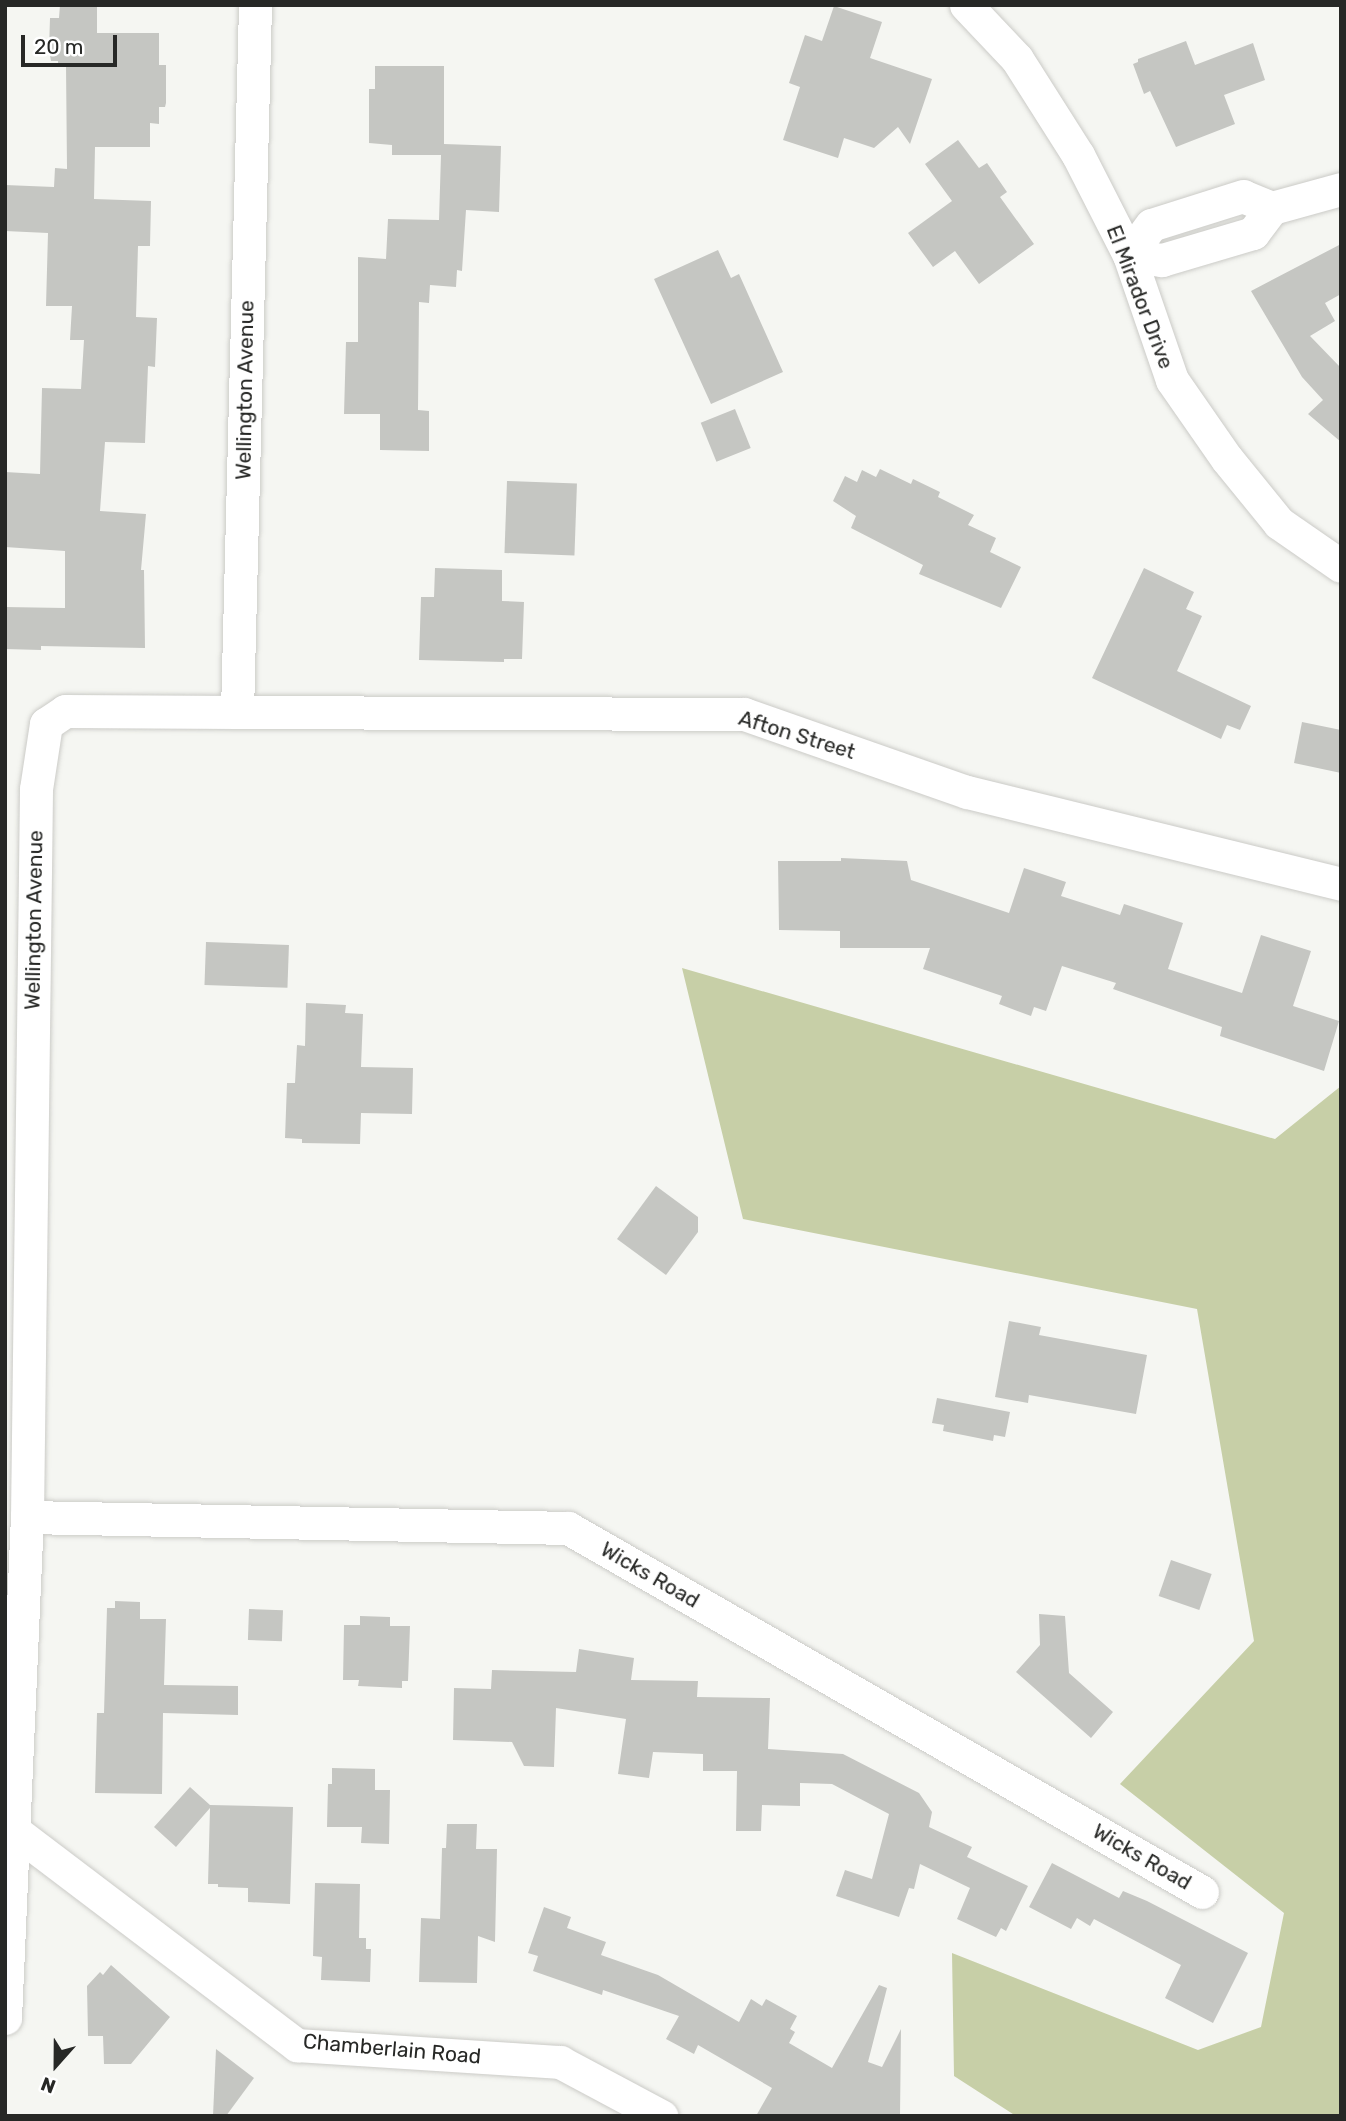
<!DOCTYPE html>
<style>
body{margin:0}
#map{position:relative;width:1346px;height:2121px;overflow:hidden;background:#f5f6f2;font-family:Rubik,sans-serif}
div>[style]{position:absolute}
[style*='--x']{left:calc(var(--x)*1px);top:calc(var(--y)*1px);width:calc(var(--w)*1px);rotate:calc(var(--a)*1deg)}
.green>*{inset:0;background:#c7cfa7}
.building>*{inset:0;background:#c5c6c2;transform-origin:0 0}
.roads{filter:drop-shadow(0 0 2px #cbcbc7) drop-shadow(0 0 2px #cbcbc7)}
.minor>*{height:33px;margin:-16.5px;padding:0 16.5px;transform-origin:16.5px;border-radius:16.5px;background:#fff}
span{translate:-50% -50%;white-space:nowrap;text-align:center;line-height:1.15;-webkit-text-stroke:7px #fff;paint-order:stroke}
.street-label{font-size:21px;color:#272826}
.frame{position:absolute;inset:0;border:7px solid #272826;pointer-events:none}
.north{position:absolute;left:21px;top:2030px;width:70px;height:70px;-webkit-text-stroke:5px #fff;paint-order:stroke;rotate:201deg;font-size:19px;font-weight:700;line-height:28px;text-align:center;color:#272826}
.north::after{content:'';display:block;margin:auto;width:24px;height:32px;background:#272826;clip-path:polygon(50% 0,100% 100%,50% 72%,0 100%)}
.scale{position:absolute;left:21px;top:35px;width:96px;height:32px;box-sizing:border-box;border:4px solid #272826;border-top:0;padding-left:9px;font-size:21px;line-height:24px;white-space:nowrap;color:#272826;-webkit-text-stroke:5px #fff;paint-order:stroke}
</style>
<div id="map">
<div class="green">
<i style="clip-path:polygon(682px 968px,1275px 1139px,1341px 1086px,1341px 2116px,1016px 2116px,954px 2076px,952px 1953px,1198px 2050px,1261px 2027px,1284px 1913px,1120px 1784px,1254px 1641px,1197px 1309px,743px 1219px)"></i>
</div>
<div class="building">
<i style="clip-path:polygon(60px 5px,97px 5px,97px 33px,159px 33px,159px 65px,166px 65px,166px 103px,165px 107px,159px 107px,159px 124px,150px 123px,150px 147px,95px 147px,94px 199px,151px 201px,150px 246px,138px 246px,136px 317px,157px 318px,155px 367px,148px 366px,145px 443px,105px 442px,100px 511px,146px 514px,141px 570px,144px 570px,145px 648px,41px 646px,41px 650px,5px 649px,5px 607px,65px 608px,65px 551px,5px 547px,5px 472px,40px 474px,42px 388px,81px 389px,84px 340px,70px 340px,72px 306px,46px 306px,48px 233px,5px 231px,5px 185px,54px 187px,55px 168px,67px 169px,66px 66px,58px 66px,58px 61px,51px 61px,49px 50px,50px 18px,59px 18px)"></i>
<i style="clip-path:polygon(834px 6px,882px 22px,870px 58px,932px 79px,910px 144px,898px 127px,874px 148px,844px 138px,838px 158px,783px 140px,800px 87px,789px 83px,805px 35px,822px 41px)"></i>
<i style="clip-path:polygon(1186px 41px,1195px 65px,1253px 43px,1265px 80px,1224px 95px,1235px 124px,1176px 147px,1150px 91px,1144px 94px,1133px 64px,1138px 62px,1138px 59px)"></i>
<i style="clip-path:polygon(375px 66px,444px 66px,444px 144px,501px 146px,499px 212px,466px 210px,462px 271px,457px 270px,456px 287px,430px 285px,429px 303px,419px 302px,418px 410px,429px 411px,429px 451px,380px 450px,380px 414px,344px 414px,346px 342px,358px 342px,358px 257px,386px 259px,388px 219px,439px 220px,441px 155px,392px 155px,392px 145px,369px 143px,369px 89px,375px 89px)"></i>
<i style="clip-path:polygon(958px 140px,979px 168px,987px 163px,1007px 192px,1000px 197px,1034px 244px,979px 284px,955px 251px,933px 267px,908px 233px,952px 201px,925px 164px)"></i>
<i style="clip-path:polygon(1341px 244px,1341px 294px,1325px 303px,1335px 321px,1310px 336px,1341px 368px,1341px 442px,1308px 414px,1323px 400px,1302px 377px,1251px 291px)"></i>
<i style="clip-path:polygon(718px 250px,731px 278px,739px 274px,783px 372px,711px 404px,654px 279px)"></i>
<i style="left:735px;top:409px;width:42px;height:37px;rotate:68deg"></i>
<i style="clip-path:polygon(880px 469px,911px 484px,913px 479px,940px 492px,938px 497px,974px 515px,968px 525px,996px 538px,990px 552px,1021px 567px,1001px 608px,919px 574px,923px 565px,851px 528px,856px 516px,833px 501px,845px 476px,857px 482px,862px 470px,876px 477px)"></i>
<i style="left:507px;top:481px;width:70px;height:72px;rotate:2deg"></i>
<i style="clip-path:polygon(435px 568px,502px 570px,502px 601px,524px 602px,522px 659px,504px 659px,504px 662px,419px 660px,421px 597px,434px 597px)"></i>
<i style="clip-path:polygon(1144px 568px,1194px 592px,1186px 609px,1202px 616px,1177px 671px,1251px 706px,1240px 730px,1227px 725px,1221px 739px,1092px 678px)"></i>
<i style="clip-path:polygon(1302px 722px,1341px 730px,1341px 773px,1294px 763px)"></i>
<i style="clip-path:polygon(841px 858px,907px 861px,911px 880px,1009px 913px,1024px 868px,1066px 882px,1061px 896px,1120px 915px,1124px 904px,1183px 923px,1168px 969px,1242px 993px,1261px 935px,1311px 951px,1293px 1006px,1339px 1021px,1324px 1071px,1220px 1036px,1222px 1027px,1113px 989px,1116px 983px,1062px 966px,1046px 1011px,1034px 1007px,1031px 1016px,999px 1004px,1002px 996px,923px 969px,930px 948px,840px 948px,840px 931px,779px 930px,778px 861px,841px 861px)"></i>
<i style="left:206px;top:942px;width:83px;height:43px;rotate:2deg"></i>
<i style="clip-path:polygon(306px 1003px,346px 1005px,345px 1013px,363px 1014px,361px 1067px,413px 1068px,412px 1114px,361px 1113px,360px 1144px,302px 1143px,302px 1139px,285px 1138px,287px 1083px,295px 1083px,297px 1045px,305px 1046px)"></i>
<i style="clip-path:polygon(656px 1186px,698px 1217px,698px 1232px,666px 1275px,617px 1239px)"></i>
<i style="clip-path:polygon(1009px 1321px,1041px 1327px,1039px 1335px,1147px 1355px,1136px 1414px,1029px 1395px,1028px 1403px,995px 1397px)"></i>
<i style="clip-path:polygon(937px 1398px,1010px 1412px,1005px 1437px,994px 1435px,993px 1441px,943px 1431px,944px 1425px,932px 1423px)"></i>
<i style="left:1171px;top:1560px;width:43px;height:38px;rotate:19deg"></i>
<i style="clip-path:polygon(115px 1601px,140px 1602px,140px 1619px,166px 1619px,164px 1685px,238px 1686px,238px 1715px,163px 1713px,162px 1794px,95px 1793px,97px 1713px,104px 1713px,107px 1608px,115px 1608px)"></i>
<i style="left:249px;top:1609px;width:34px;height:31px;rotate:2deg"></i>
<i style="clip-path:polygon(1039px 1614px,1065px 1616px,1069px 1673px,1113px 1712px,1091px 1738px,1016px 1672px,1040px 1645px)"></i>
<i style="clip-path:polygon(360px 1616px,390px 1617px,390px 1626px,410px 1626px,408px 1681px,402px 1681px,402px 1688px,358px 1686px,359px 1680px,343px 1680px,344px 1625px,360px 1625px)"></i>
<i style="clip-path:polygon(579px 1649px,634px 1658px,631px 1680px,698px 1681px,697px 1697px,770px 1698px,768px 1749px,843px 1754px,919px 1793px,932px 1812px,929px 1827px,972px 1847px,967px 1857px,1028px 1886px,1006px 1931px,1001px 1928px,996px 1937px,957px 1919px,970px 1888px,920px 1864px,914px 1889px,909px 1888px,899px 1917px,836px 1896px,845px 1870px,872px 1879px,889px 1814px,832px 1784px,800px 1783px,800px 1806px,762px 1805px,761px 1831px,736px 1831px,737px 1771px,703px 1771px,703px 1754px,653px 1752px,649px 1778px,618px 1774px,626px 1719px,556px 1708px,554px 1767px,524px 1766px,512px 1742px,453px 1740px,454px 1688px,491px 1689px,492px 1670px,576px 1672px)"></i>
<i style="clip-path:polygon(332px 1768px,375px 1769px,375px 1790px,390px 1790px,389px 1844px,361px 1843px,362px 1827px,327px 1827px,328px 1784px,332px 1784px)"></i>
<i style="clip-path:polygon(190px 1787px,210px 1805px,293px 1807px,290px 1904px,248px 1902px,248px 1888px,218px 1887px,218px 1884px,208px 1884px,210px 1808px,176px 1847px,154px 1827px)"></i>
<i style="clip-path:polygon(447px 1824px,477px 1824px,476px 1849px,497px 1849px,495px 1942px,478px 1936px,477px 1983px,419px 1982px,421px 1918px,440px 1919px,442px 1848px,446px 1848px)"></i>
<i style="clip-path:polygon(1052px 1863px,1119px 1898px,1123px 1891px,1147px 1901px,1248px 1953px,1213px 2023px,1165px 1998px,1181px 1965px,1094px 1919px,1090px 1926px,1077px 1918px,1071px 1929px,1029px 1907px)"></i>
<i style="clip-path:polygon(315px 1883px,360px 1884px,359px 1938px,366px 1938px,366px 1949px,371px 1949px,370px 1982px,321px 1980px,322px 1957px,313px 1956px)"></i>
<i style="clip-path:polygon(544px 1907px,571px 1917px,567px 1928px,606px 1942px,601px 1955px,658px 1975px,739px 2022px,751px 1999px,762px 2006px,766px 1999px,797px 2016px,790px 2029px,795px 2032px,789px 2043px,832px 2068px,879px 1985px,887px 1988px,868px 2062px,882px 2067px,901px 2029px,900px 2116px,756px 2116px,772px 2088px,698px 2045px,694px 2054px,666px 2039px,679px 2016px,603px 1990px,602px 1995px,533px 1971px,538px 1956px,528px 1953px)"></i>
<i style="clip-path:polygon(111px 1965px,170px 2017px,131px 2064px,104px 2064px,103px 2036px,88px 2036px,87px 1986px,100px 1972px,103px 1975px)"></i>
<i style="clip-path:polygon(216px 2049px,254px 2078px,226px 2116px,213px 2116px)"></i>
</div>
<div class="roads">
<div class="minor">
<i style="--x:966;--y:5;--w:74;--a:46.6"></i>
<i style="--x:1017;--y:59;--w:114;--a:57.6"></i>
<i style="--x:1078;--y:155;--w:112;--a:63"></i>
<i style="--x:1129;--y:255;--w:132;--a:71"></i>
<i style="--x:1172;--y:380;--w:96;--a:55.2"></i>
<i style="--x:1227;--y:459;--w:82;--a:50.9"></i>
<i style="--x:1279;--y:523;--w:75;--a:34.7"></i>
<i style="--x:1272;--y:208;--w:31;--a:-158"></i>
<i style="--x:1243;--y:196;--w:96;--a:162.5"></i>
<i style="--x:1151;--y:225;--w:37;--a:126"></i>
<i style="--x:1129;--y:255;--w:33;--a:9"></i>
<i style="--x:1162;--y:260;--w:95;--a:-16.5"></i>
<i style="--x:1253;--y:233;--w:31;--a:-53"></i>
<i style="--x:1272;--y:208;--w:72;--a:-15.4"></i>
<i style="--x:237;--y:712;--w:507;--a:0.23"></i>
<i style="--x:744;--y:714;--w:236;--a:19.3"></i>
<i style="--x:967;--y:792;--w:385;--a:13.8"></i>
<i style="--x:27;--y:1517;--w:541;--a:1.16"></i>
<i style="--x:568;--y:1528;--w:731;--a:29.86"></i>
<i style="--x:12;--y:1829;--w:358;--a:37.2"></i>
<i style="--x:297;--y:2045;--w:264;--a:3.7"></i>
<i style="--x:560;--y:2062;--w:115;--a:28.1"></i>
<i style="--x:5;--y:2018;--w:501;--a:-87.49"></i>
<i style="--x:27;--y:1517;--w:728;--a:-89.29"></i>
<i style="--x:36;--y:789;--w:66;--a:-81.3"></i>
<i style="--x:46;--y:724;--w:23;--a:-34"></i>
<i style="--x:65;--y:711;--w:172;--a:0.3"></i>
<i style="--x:237;--y:712;--w:707;--a:-88.54"></i>
</div>
</div>
<div class="street-label">
<span style="left:1140px;top:297px;rotate:69deg">El Mirador Drive</span>
<span style="left:245px;top:390px;rotate:-89deg">Wellington Avenue</span>
<span style="left:797px;top:735px;rotate:17deg">Afton Street</span>
<span style="left:34px;top:920px;rotate:-89deg">Wellington Avenue</span>
<span style="left:650px;top:1575px;rotate:30deg">Wicks Road</span>
<span style="left:1142px;top:1857px;rotate:30deg">Wicks Road</span>
<span style="left:392px;top:2049px;rotate:5deg">Chamberlain Road</span>
</div>
<div class="frame"></div>
<div class="north">N</div>
<div class="scale">20 m</div>
</div>
